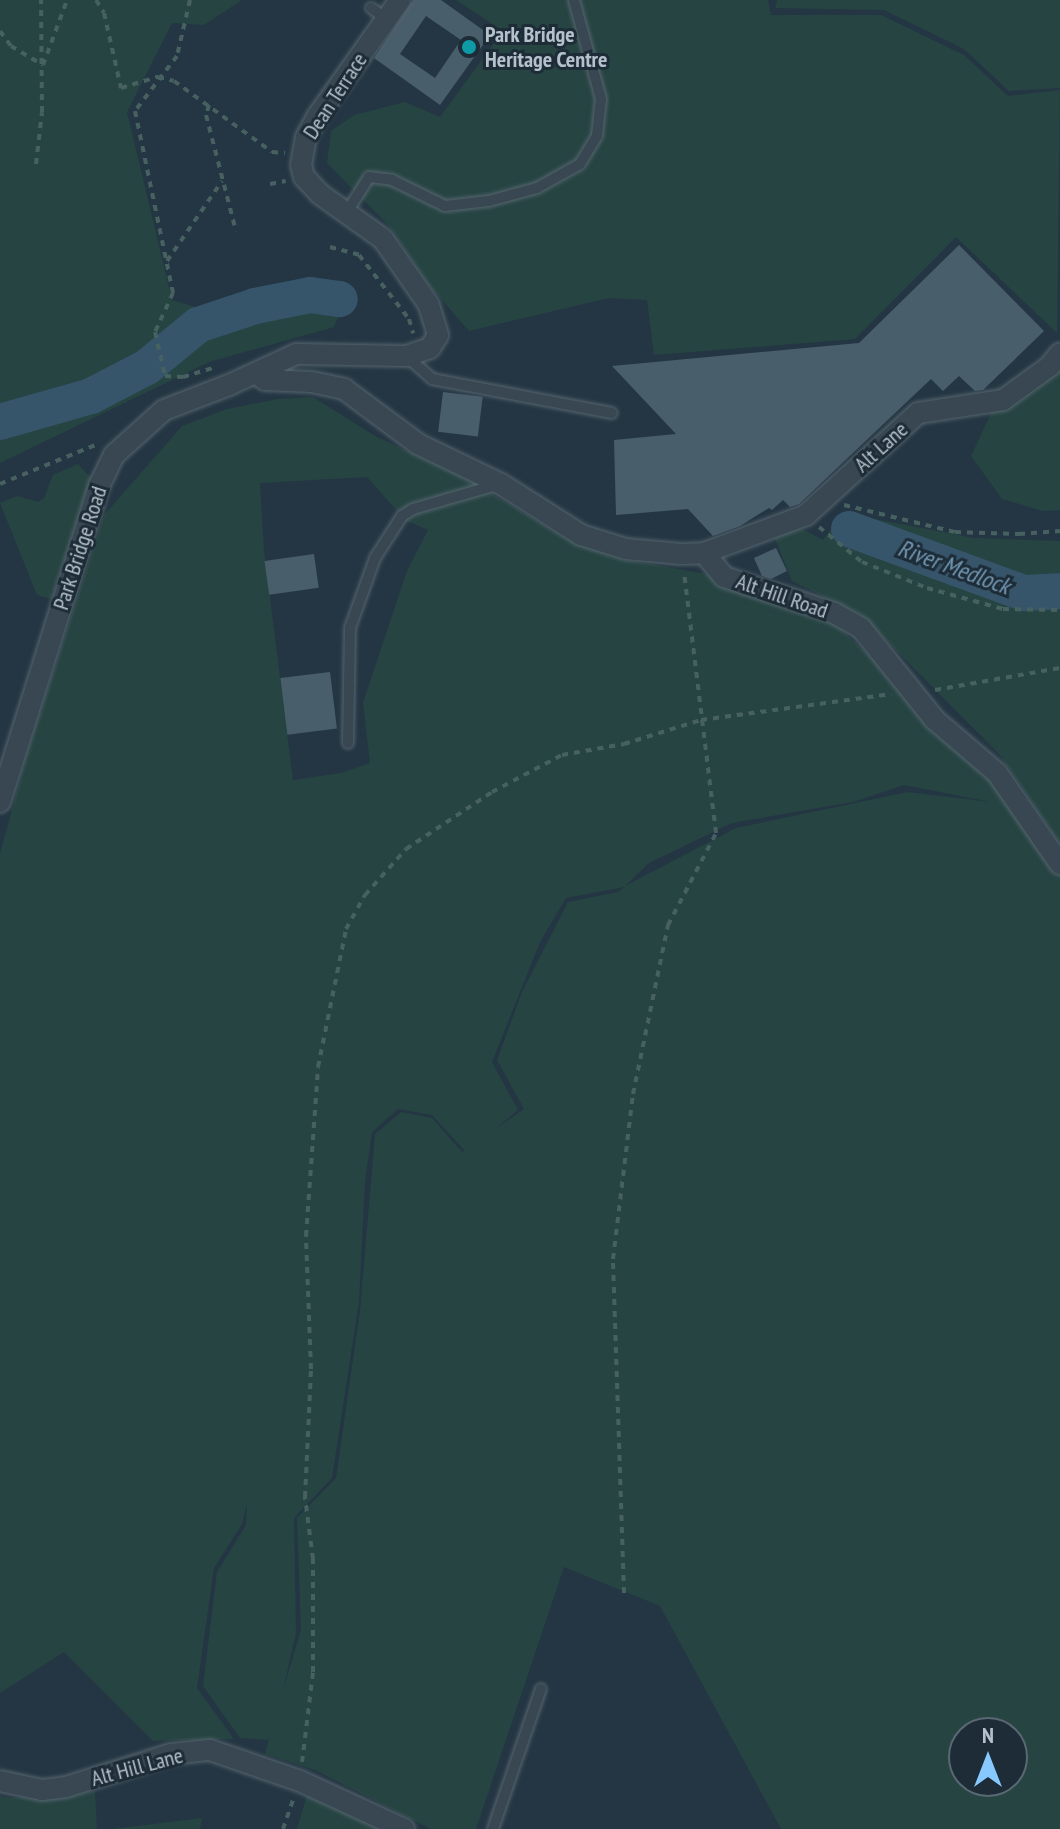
<!DOCTYPE html>
<style>
body{margin:0}
#map{position:relative;width:1060px;height:1829px;overflow:hidden;background:#243643;font-family:"PT Sans Narrow",sans-serif}
div>[style]{position:absolute}
[style*='--x']{left:calc(var(--x)*1px);top:calc(var(--y)*1px);width:calc(var(--w)*1px);rotate:calc(var(--a)*1deg)}
.green>*{inset:0;background:#264442}
.river>*{height:36px;margin:-18px;padding:0 18px;transform-origin:18px;border-radius:18px;background:#36556b}
.building>*{inset:0;background:#495e6b;transform-origin:0 0}
.path>*{height:4px;margin-top:-2px;transform-origin:0;background:repeating-linear-gradient(90deg,#466160 0 6px,transparent 0 12px)}
.roads{filter:drop-shadow(0 0 2px #56656f) drop-shadow(0 0 2px #56656f)}
.service>*{height:10px;margin:-5px;padding:0 5px;transform-origin:5px;border-radius:5px;background:#384752}
.minor>*{height:20px;margin:-10px;padding:0 10px;transform-origin:10px;border-radius:10px;background:#384752}
.dots>*{width:22px;height:22px;translate:-50% -50%;box-sizing:border-box;border:4px solid #1d2c37;border-radius:50%}
span{translate:-50% -50%;white-space:nowrap;text-align:center;line-height:1.15;-webkit-text-stroke:6px #1d2c37;paint-order:stroke}
.poi-label{font-size:22px;color:#b5c2cc;font-weight:700}
.left{translate:0 -50%;text-align:left}
.street-label{font-size:22px;color:#b5c2cc}
.water-label{font-size:24px;color:#7297b2;font-style:italic}
.north{position:absolute;left:948px;top:1717px;width:80px;height:80px;box-sizing:border-box;background:#1d2c37;border:2px solid #5a6873;border-radius:50%;rotate:0deg;font-size:22px;font-weight:700;line-height:32px;text-align:center;color:#b5c2cc}
.north::after{content:'';display:block;margin:auto;width:28px;height:36px;background:#87c9ff;clip-path:polygon(50% 0,100% 100%,50% 72%,0 100%)}
</style>
<div id="map">
<div class="green">
<i style="clip-path:polygon(0 0,242px 0,204px 25px,172px 23px,127px 112px,172px 300px,232px 318px,351px 288px,334px 327px,209px 362px,0 463px)"></i>
<i style="clip-path:polygon(456px 0,768px 0,771px 15px,881px 15px,964px 55px,1008px 96px,1060px 90px,1057px 333px,956px 237px,855px 339px,654px 355px,647px 300px,609px 298px,469px 331px,428px 284px,388px 225px,327px 163px,331px 131px,354px 115px,405px 102px,440px 117px,503px 31px)"></i>
<i style="clip-path:polygon(777px 0,1060px 0,1060px 88px,1009px 91px,964px 49px,884px 10px,775px 8px)"></i>
<i style="clip-path:polygon(1060px 368px,1060px 510px,1043px 511px,1002px 499px,971px 456px,991px 413px)"></i>
<i style="clip-path:polygon(evenodd,313px 397px,375px 436px,462px 476px,567px 539px,626px 560px,707px 574px,832px 621px,871px 657px,915px 708px,988px 774px,1060px 875px,1060px 1829px,781px 1829px,660px 1606px,564px 1567px,476px 1829px,431px 1829px,315px 1770px,265px 1754px,269px 1740px,240px 1738px,203px 1686px,217px 1572px,246px 1525px,247px 1504px,242px 1524px,214px 1568px,197px 1688px,234px 1739px,153px 1741px,64px 1652px,0 1693px,0 854px,28px 750px,104px 515px,182px 426px,227px 409px,278px 399px,313px 397px,367px 477px,405px 520px,428px 530px,407px 571px,363px 703px,370px 763px,341px 773px,293px 780px,264px 551px,260px 483px,367px 477px,313px 397px,904px 785px,991px 802px,908px 792px,736px 828px,625px 886px,649px 863px,732px 823px,853px 802px,904px 785px,313px 397px,625px 887px,618px 892px,568px 902px,522px 992px,497px 1060px,524px 1109px,494px 1130px,518px 1110px,492px 1062px,540px 942px,566px 898px,625px 887px,313px 397px,398px 1109px,432px 1115px,465px 1151px,462px 1152px,432px 1118px,401px 1112px,375px 1134px,360px 1311px,336px 1478px,297px 1518px,301px 1630px,283px 1690px,296px 1633px,294px 1518px,332px 1478px,359px 1301px,365px 1182px,372px 1132px,398px 1109px,313px 397px,964px 1733px,1012px 1733px,1012px 1781px,964px 1781px,964px 1733px)"></i>
<i style="clip-path:polygon(78px 464px,91px 478px,51px 599px,37px 595px,0 503px,17px 496px,38px 502px,44px 498px,53px 475px)"></i>
<i style="clip-path:polygon(843px 513px,974px 538px,1060px 541px,1060px 844px,999px 754px,861px 615px,792px 581px,774px 536px,799px 527px,823px 540px)"></i>
<i style="clip-path:polygon(95px 1791px,97px 1829px,0 1829px,0 1796px,11px 1798px)"></i>
<i style="clip-path:polygon(308px 1792px,382px 1829px,297px 1829px)"></i>
<i style="clip-path:polygon(202px 1818px,200px 1829px,112px 1829px)"></i>
</div>
<div class="river">
<i style="--x:0;--y:422;--w:95;--a:-15.9"></i>
<i style="--x:91;--y:396;--w:63;--a:-27.4"></i>
<i style="--x:147;--y:367;--w:66;--a:-39.5"></i>
<i style="--x:198;--y:325;--w:60;--a:-18.4"></i>
<i style="--x:255;--y:306;--w:56;--a:-11.3"></i>
<i style="--x:310;--y:295;--w:30;--a:8"></i>
<i style="--x:849;--y:529;--w:186;--a:20.1"></i>
<i style="--x:1024;--y:593;--w:36;--a:-3"></i>
</div>
<div class="building">
<i style="clip-path:polygon(evenodd,413px 0,441px 0,490px 35px,440px 105px,374px 58px,413px 0,426px 16px,461px 40px,435px 78px,400px 54px,426px 16px)"></i>
<i style="clip-path:polygon(959px 245px,1044px 331px,983px 390px,975px 391px,959px 376px,943px 391px,931px 379px,799px 504px,790px 507px,783px 500px,772px 510px,769px 508px,740px 526px,713px 536px,688px 509px,616px 515px,614px 440px,676px 434px,612px 366px,859px 343px)"></i>
<i style="left:443px;top:392px;width:40px;height:40px;rotate:7deg"></i>
<i style="clip-path:polygon(776px 548px,787px 571px,771px 579px,762px 576px,754px 558px)"></i>
<i style="left:314px;top:554px;width:34px;height:50px;rotate:82deg"></i>
<i style="left:330px;top:672px;width:57px;height:50px;rotate:83deg"></i>
</div>
<div class="path">
<i style="--x:96;--y:0;--w:15;--a:58"></i>
<i style="--x:104;--y:13;--w:77;--a:77.2"></i>
<i style="--x:121;--y:88;--w:39;--a:-17"></i>
<i style="--x:158;--y:77;--w:16;--a:14"></i>
<i style="--x:174;--y:81;--w:121;--a:35.9"></i>
<i style="--x:272;--y:152;--w:13;--a:4"></i>
<i style="--x:190;--y:0;--w:57;--a:103.1"></i>
<i style="--x:177;--y:56;--w:69;--a:127.4"></i>
<i style="--x:135;--y:111;--w:186;--a:78.2"></i>
<i style="--x:173;--y:293;--w:43;--a:114.8"></i>
<i style="--x:155;--y:332;--w:45;--a:77.2"></i>
<i style="--x:165;--y:376;--w:18;--a:3"></i>
<i style="--x:183;--y:377;--w:34;--a:-17"></i>
<i style="--x:0;--y:31;--w:19;--a:54"></i>
<i style="--x:11;--y:46;--w:37;--a:31"></i>
<i style="--x:43;--y:65;--w:69;--a:-69.7"></i>
<i style="--x:209;--y:105;--w:10;--a:107"></i>
<i style="--x:206;--y:115;--w:120;--a:75.5"></i>
<i style="--x:36;--y:164;--w:52;--a:-83.4"></i>
<i style="--x:42;--y:112;--w:112;--a:-90.5"></i>
<i style="--x:270;--y:184;--w:16;--a:-11"></i>
<i style="--x:330;--y:247;--w:30;--a:15"></i>
<i style="--x:359;--y:255;--w:81;--a:52"></i>
<i style="--x:409;--y:319;--w:15;--a:74"></i>
<i style="--x:167;--y:261;--w:97;--a:-55.5"></i>
<i style="--x:0;--y:484;--w:106;--a:-22.2"></i>
<i style="--x:844;--y:505;--w:114;--a:13.7"></i>
<i style="--x:955;--y:532;--w:64;--a:1.8"></i>
<i style="--x:1019;--y:534;--w:41;--a:-4.2"></i>
<i style="--x:819;--y:527;--w:55;--a:39.1"></i>
<i style="--x:862;--y:562;--w:70;--a:21.8"></i>
<i style="--x:927;--y:588;--w:79;--a:15.4"></i>
<i style="--x:1003;--y:609;--w:57;--a:1"></i>
<i style="--x:935;--y:690;--w:127;--a:-10"></i>
<i style="--x:624;--y:1593;--w:334;--a:-91.9"></i>
<i style="--x:613;--y:1259;--w:166;--a:-83.1"></i>
<i style="--x:633;--y:1094;--w:173;--a:-78.3"></i>
<i style="--x:668;--y:925;--w:104;--a:-62.4"></i>
<i style="--x:716;--y:833;--w:263;--a:-97"></i>
<i style="--x:302;--y:1762;--w:91;--a:-83"></i>
<i style="--x:313;--y:1672;--w:113;--a:-90"></i>
<i style="--x:313;--y:1559;--w:63;--a:-97.4"></i>
<i style="--x:305;--y:1497;--w:128;--a:-87.3"></i>
<i style="--x:311;--y:1369;--w:133;--a:-92.2"></i>
<i style="--x:306;--y:1236;--w:169;--a:-85.9"></i>
<i style="--x:318;--y:1067;--w:141;--a:-78.5"></i>
<i style="--x:346;--y:929;--w:39;--a:-61"></i>
<i style="--x:365;--y:895;--w:62;--a:-48.3"></i>
<i style="--x:406;--y:849;--w:103;--a:-33.5"></i>
<i style="--x:492;--y:792;--w:79;--a:-27.9"></i>
<i style="--x:562;--y:755;--w:63;--a:-10.1"></i>
<i style="--x:624;--y:744;--w:81;--a:-17.3"></i>
<i style="--x:701;--y:720;--w:192;--a:-7.8"></i>
<i style="--x:283;--y:1829;--w:34;--a:-71"></i>
</div>
<div class="roads">
<div class="service">
<i style="--x:371;--y:8;--w:19;--a:35"></i>
<i style="--x:347;--y:212;--w:41;--a:-57.8"></i>
<i style="--x:369;--y:177;--w:23;--a:7"></i>
<i style="--x:392;--y:180;--w:59;--a:26.1"></i>
<i style="--x:445;--y:206;--w:44;--a:-6.5"></i>
<i style="--x:489;--y:201;--w:50;--a:-15.2"></i>
<i style="--x:537;--y:188;--w:49;--a:-29.2"></i>
<i style="--x:580;--y:164;--w:33;--a:-59"></i>
<i style="--x:597;--y:136;--w:37;--a:-84"></i>
<i style="--x:601;--y:99;--w:103;--a:-105.3"></i>
<i style="--x:406;--y:356;--w:35;--a:41"></i>
<i style="--x:432;--y:379;--w:183;--a:10.7"></i>
<i style="--x:348;--y:743;--w:115;--a:-89"></i>
<i style="--x:350;--y:628;--w:74;--a:-70.3"></i>
<i style="--x:375;--y:558;--w:50;--a:-57.3"></i>
<i style="--x:402;--y:516;--w:13;--a:-32"></i>
<i style="--x:413;--y:509;--w:86;--a:-16.1"></i>
<i style="--x:493;--y:1829;--w:148;--a:-71.1"></i>
</div>
<div class="minor">
<i style="--x:257;--y:374;--w:10;--a:37"></i>
<i style="--x:265;--y:380;--w:47;--a:2.4"></i>
<i style="--x:312;--y:382;--w:33;--a:12"></i>
<i style="--x:344;--y:389;--w:92;--a:36.6"></i>
<i style="--x:418;--y:444;--w:92;--a:25.7"></i>
<i style="--x:501;--y:484;--w:95;--a:32.5"></i>
<i style="--x:581;--y:535;--w:47;--a:17.3"></i>
<i style="--x:626;--y:549;--w:55;--a:5.2"></i>
<i style="--x:681;--y:554;--w:23;--a:-2"></i>
<i style="--x:704;--y:553;--w:109;--a:-20.4"></i>
<i style="--x:806;--y:515;--w:151;--a:-42.3"></i>
<i style="--x:918;--y:413;--w:86;--a:-8.7"></i>
<i style="--x:1003;--y:400;--w:58;--a:-35.9"></i>
<i style="--x:1050;--y:366;--w:16;--a:-52"></i>
<i style="--x:704;--y:553;--w:31;--a:50"></i>
<i style="--x:724;--y:577;--w:116;--a:18.1"></i>
<i style="--x:834;--y:613;--w:31;--a:29"></i>
<i style="--x:861;--y:628;--w:118;--a:51.2"></i>
<i style="--x:935;--y:720;--w:82;--a:40.5"></i>
<i style="--x:997;--y:773;--w:111;--a:55.3"></i>
<i style="--x:0;--y:802;--w:331;--a:-72.6"></i>
<i style="--x:99;--y:486;--w:34;--a:-64"></i>
<i style="--x:114;--y:455;--w:67;--a:-42"></i>
<i style="--x:164;--y:410;--w:70;--a:-21"></i>
<i style="--x:229;--y:385;--w:74;--a:-24.8"></i>
<i style="--x:296;--y:354;--w:110;--a:1"></i>
<i style="--x:406;--y:356;--w:25;--a:-18"></i>
<i style="--x:430;--y:348;--w:15;--a:-58"></i>
<i style="--x:438;--y:335;--w:31;--a:-107"></i>
<i style="--x:429;--y:305;--w:80;--a:-124.9"></i>
<i style="--x:383;--y:239;--w:77;--a:-144.5"></i>
<i style="--x:320;--y:194;--w:23;--a:-133"></i>
<i style="--x:304;--y:177;--w:12;--a:-104"></i>
<i style="--x:301;--y:165;--w:28;--a:-80"></i>
<i style="--x:306;--y:137;--w:26;--a:-61"></i>
<i style="--x:319;--y:114;--w:140;--a:-54.6"></i>
<i style="--x:0;--y:1781;--w:43;--a:12.1"></i>
<i style="--x:42;--y:1790;--w:24;--a:-7"></i>
<i style="--x:66;--y:1787;--w:110;--a:-17.4"></i>
<i style="--x:171;--y:1754;--w:39;--a:-6"></i>
<i style="--x:210;--y:1750;--w:95;--a:19"></i>
<i style="--x:300;--y:1781;--w:115;--a:24.8"></i>
</div>
</div>
<div class="dots">
<i style="left:469px;top:47px;background:#0f9aa8"></i>
</div>
<div class="poi-label">
<span class="left" style="left:485px;top:47px">Park Bridge<br>Heritage Centre</span>
</div>
<div class="street-label">
<span style="left:335px;top:96px;rotate:-57deg">Dean Terrace</span>
<span style="left:881px;top:447px;rotate:-42deg">Alt Lane</span>
<span style="left:80px;top:548px;rotate:-72deg">Park Bridge Road</span>
<span style="left:782px;top:596px;rotate:19deg">Alt Hill Road</span>
<span style="left:137px;top:1767px;rotate:-15deg">Alt Hill Lane</span>
</div>
<div class="water-label">
<span style="left:954px;top:567px;rotate:20deg">River Medlock</span>
</div>
<div class="north">N</div>
</div>
